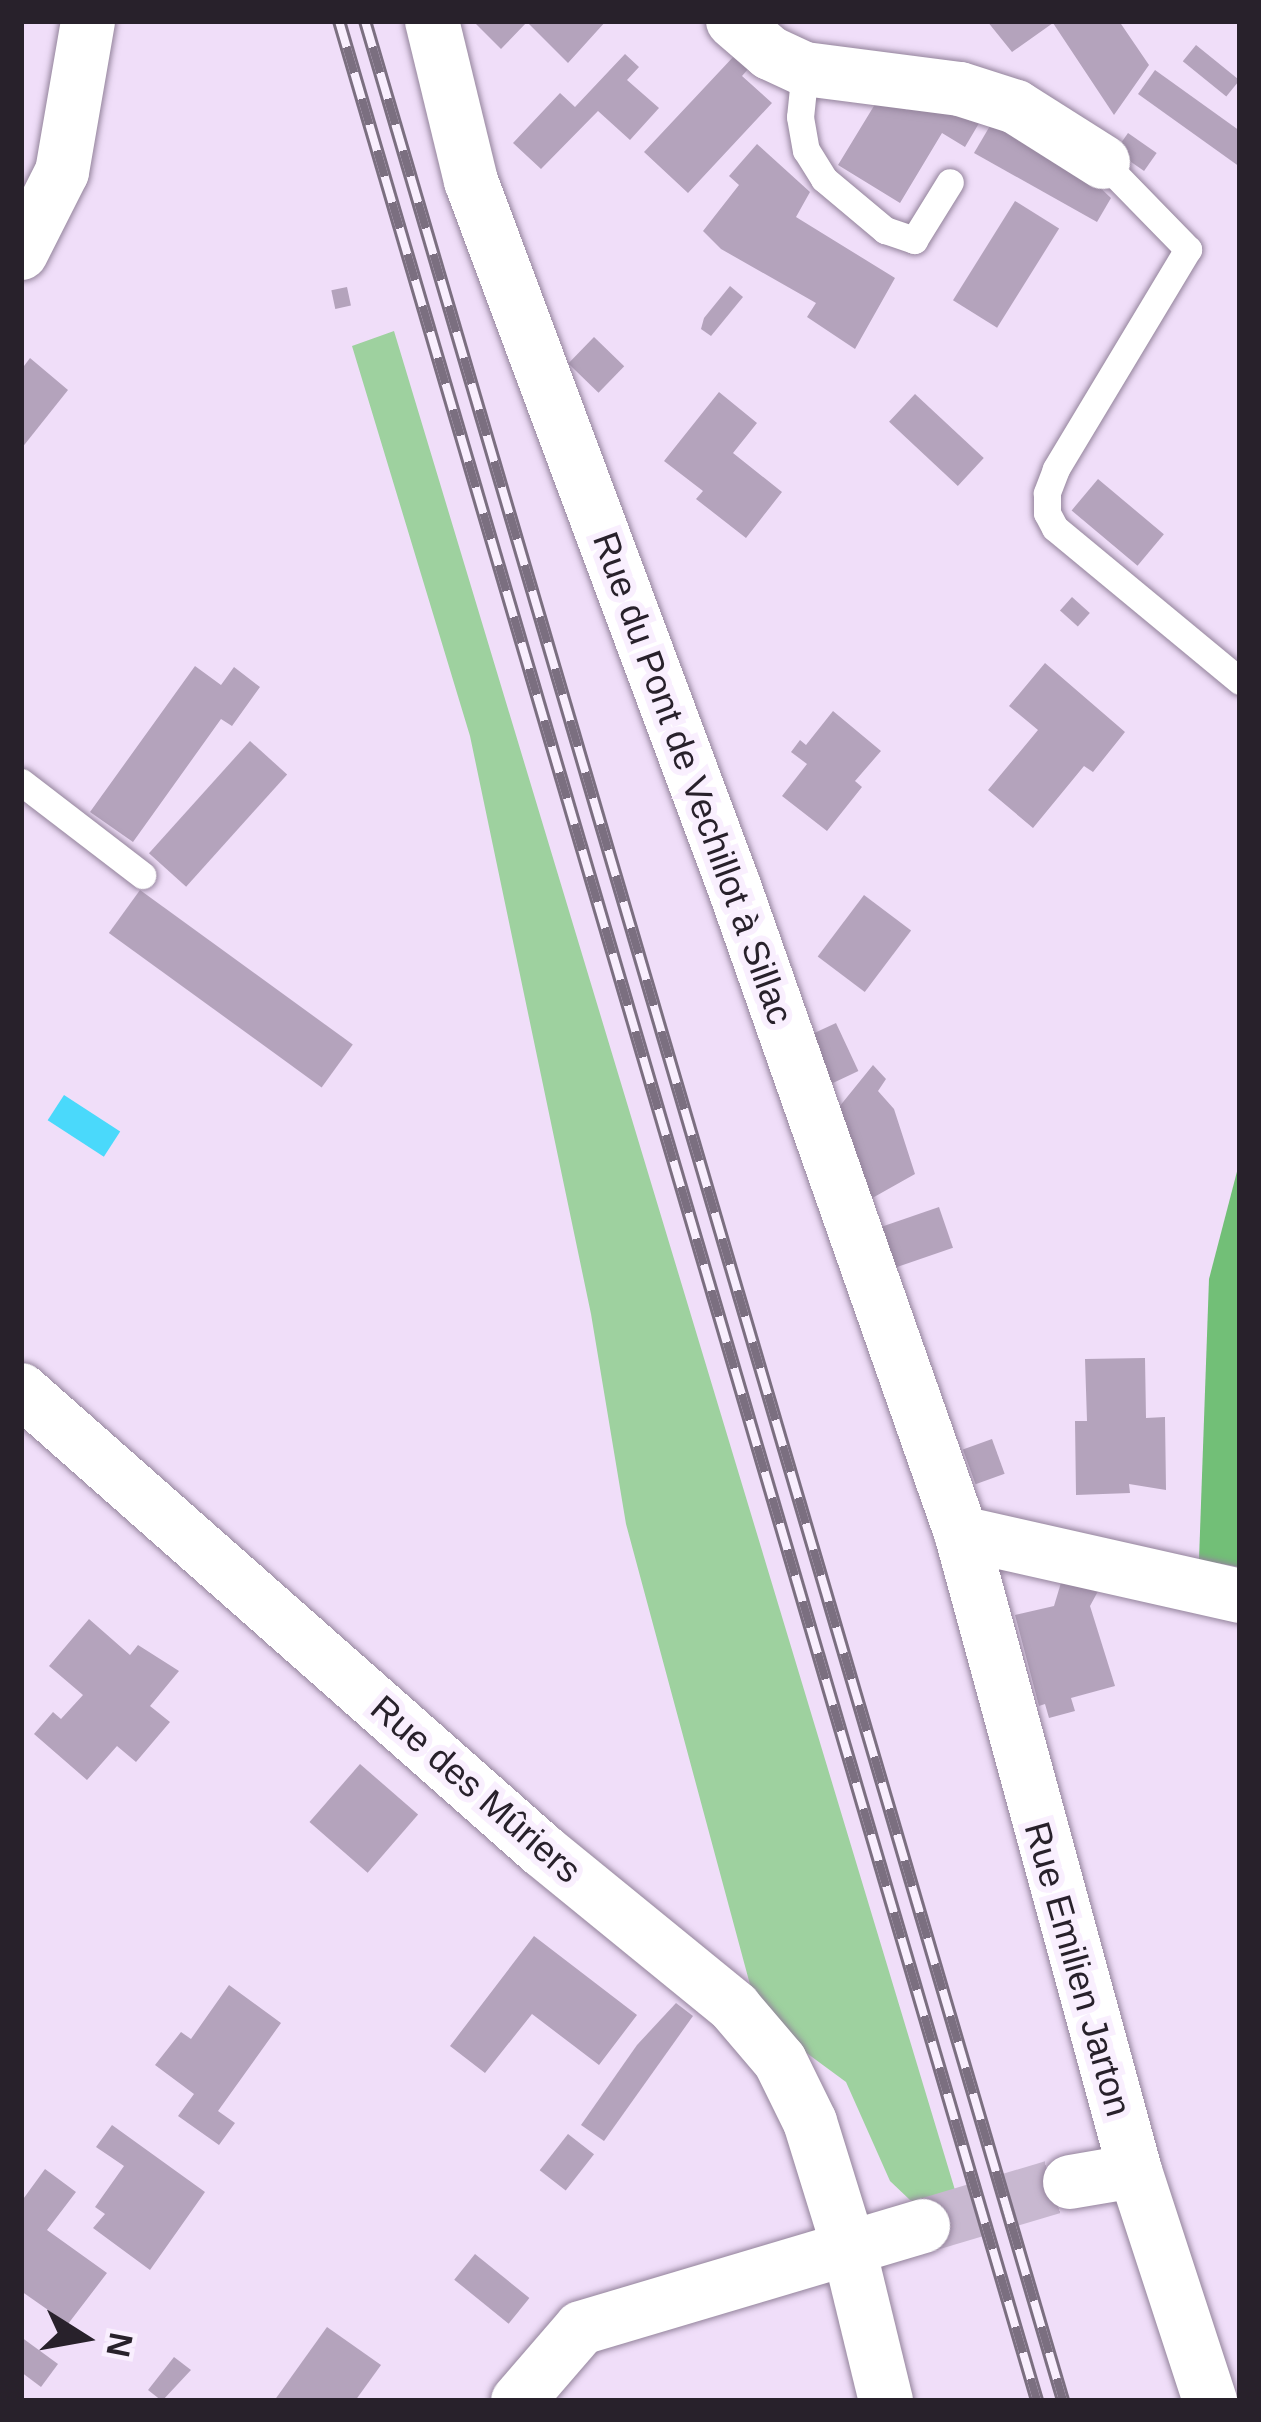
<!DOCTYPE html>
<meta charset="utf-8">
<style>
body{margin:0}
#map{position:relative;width:1261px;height:2422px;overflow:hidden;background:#f0def9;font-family:Arial,sans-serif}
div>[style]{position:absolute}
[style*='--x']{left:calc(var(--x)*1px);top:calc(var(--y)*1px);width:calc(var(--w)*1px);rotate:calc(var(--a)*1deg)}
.green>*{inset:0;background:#9ed19f}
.forest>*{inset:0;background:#72bf77}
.water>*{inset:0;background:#4ad9fb;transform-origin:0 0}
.building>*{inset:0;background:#b4a3bc;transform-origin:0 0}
.street-tunnel>*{height:54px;margin-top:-27px;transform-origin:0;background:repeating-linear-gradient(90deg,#c8b8d0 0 54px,transparent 0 81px)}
.roads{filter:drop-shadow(0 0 3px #93839b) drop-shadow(0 0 3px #93839b)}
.lane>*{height:27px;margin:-13.5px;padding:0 13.5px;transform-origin:13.5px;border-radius:13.5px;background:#fff}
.street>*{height:54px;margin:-27px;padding:0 27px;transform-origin:27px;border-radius:27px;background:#fff}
.rail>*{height:14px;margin-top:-7px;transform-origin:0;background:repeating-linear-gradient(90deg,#f9effe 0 27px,#7b6f80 0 54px);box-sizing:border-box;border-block:3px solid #7b6f80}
span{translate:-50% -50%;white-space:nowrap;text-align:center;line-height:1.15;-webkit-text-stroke:12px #f9effe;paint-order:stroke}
.street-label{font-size:36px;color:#28212b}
.frame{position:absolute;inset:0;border:24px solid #28212b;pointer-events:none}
.north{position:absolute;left:24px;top:2278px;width:120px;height:120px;-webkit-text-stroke:9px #f9effe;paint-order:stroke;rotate:101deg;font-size:33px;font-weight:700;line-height:48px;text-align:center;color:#28212b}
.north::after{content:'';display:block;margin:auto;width:42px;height:54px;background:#28212b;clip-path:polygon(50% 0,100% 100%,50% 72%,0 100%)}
</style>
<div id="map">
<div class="green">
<i style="clip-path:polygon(394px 331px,958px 2200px,927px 2205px,910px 2200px,890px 2181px,846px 2082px,759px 2018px,626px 1524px,591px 1314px,470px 736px,352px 346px)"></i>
</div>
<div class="forest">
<i style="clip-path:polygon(1240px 1160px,1240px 1567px,1199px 1560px,1209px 1279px)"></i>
</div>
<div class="water">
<i style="left:64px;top:1095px;width:67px;height:30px;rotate:33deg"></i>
</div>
<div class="building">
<i style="clip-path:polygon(473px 21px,606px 21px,568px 63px,527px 22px,501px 49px)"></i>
<i style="clip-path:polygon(987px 21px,1119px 21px,1149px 65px,1114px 115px,1053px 23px,1012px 52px)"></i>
<i style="left:1196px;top:45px;width:56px;height:21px;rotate:39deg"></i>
<i style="clip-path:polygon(625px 54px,639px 67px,627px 80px,659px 108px,630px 140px,598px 111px,541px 169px,513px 143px,560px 93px,575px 107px)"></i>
<i style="clip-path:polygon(735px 55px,749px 68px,742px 76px,772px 103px,688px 193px,644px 152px)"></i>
<i style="clip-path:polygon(1155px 70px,1240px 131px,1240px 167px,1138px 94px)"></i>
<i style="clip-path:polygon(917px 90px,988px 108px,965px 147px,942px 133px,900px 203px,838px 165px,880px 96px,907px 110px)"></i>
<i style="clip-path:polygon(997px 114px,1061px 151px,1111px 198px,1097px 222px,974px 153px)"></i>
<i style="left:1128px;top:133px;width:35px;height:22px;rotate:35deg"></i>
<i style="clip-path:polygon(757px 144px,810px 192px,796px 217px,895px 278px,855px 349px,807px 317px,816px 303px,721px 249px,703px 231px,739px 185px,729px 176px)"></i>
<i style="left:1015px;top:201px;width:52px;height:117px;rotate:32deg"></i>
<i style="clip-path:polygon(730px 286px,743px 297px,711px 336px,701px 329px,704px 318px)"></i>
<i style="left:347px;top:287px;width:19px;height:16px;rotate:78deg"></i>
<i style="left:594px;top:337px;width:42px;height:37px;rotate:44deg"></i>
<i style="clip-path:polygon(30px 358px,68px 390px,21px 449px,21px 370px)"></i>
<i style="clip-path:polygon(719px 392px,757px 423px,733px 453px,782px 492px,746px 538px,696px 499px,703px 491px,664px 461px)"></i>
<i style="left:915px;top:394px;width:94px;height:38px;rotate:43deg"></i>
<i style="left:1098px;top:479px;width:86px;height:41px;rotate:40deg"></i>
<i style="left:1072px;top:597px;width:24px;height:18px;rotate:42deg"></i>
<i style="clip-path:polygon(1045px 663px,1125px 732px,1093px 772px,1084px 766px,1033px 828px,988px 790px,1038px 730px,1009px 706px)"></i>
<i style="clip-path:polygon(195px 666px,221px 685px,234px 667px,260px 687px,232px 726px,221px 719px,133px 842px,90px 812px)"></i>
<i style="clip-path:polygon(833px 711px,881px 751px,855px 781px,862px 787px,827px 831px,782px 796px,807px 764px,791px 752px,800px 740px,806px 745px)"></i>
<i style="left:250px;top:741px;width:50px;height:151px;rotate:42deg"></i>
<i style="left:140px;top:890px;width:263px;height:53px;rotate:36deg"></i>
<i style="left:864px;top:895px;width:59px;height:77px;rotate:37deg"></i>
<i style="left:836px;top:1023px;width:53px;height:31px;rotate:65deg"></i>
<i style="clip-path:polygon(873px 1065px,886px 1079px,878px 1091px,894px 1109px,915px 1174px,867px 1201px,835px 1112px)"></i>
<i style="left:939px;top:1207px;width:43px;height:66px;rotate:71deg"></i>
<i style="clip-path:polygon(1145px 1358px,1146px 1418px,1165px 1417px,1166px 1490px,1129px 1484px,1130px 1493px,1076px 1495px,1075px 1421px,1087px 1421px,1085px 1359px)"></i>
<i style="left:992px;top:1439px;width:37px;height:31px;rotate:70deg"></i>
<i style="clip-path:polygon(1063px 1576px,1103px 1582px,1090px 1606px,1115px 1686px,1071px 1698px,1075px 1711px,1049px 1718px,1045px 1704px,1039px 1706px,1015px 1615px,1054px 1606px)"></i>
<i style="clip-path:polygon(89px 1619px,130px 1655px,138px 1645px,179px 1671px,150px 1706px,170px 1722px,136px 1762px,117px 1746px,87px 1780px,34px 1734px,53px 1712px,61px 1719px,83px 1695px,49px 1666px)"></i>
<i style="left:360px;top:1764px;width:77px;height:77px;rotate:41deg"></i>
<i style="clip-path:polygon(534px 1936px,637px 2015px,599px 2065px,532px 2014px,485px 2073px,450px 2046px)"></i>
<i style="clip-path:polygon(229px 1985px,281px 2023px,218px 2111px,235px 2123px,219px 2145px,178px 2116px,194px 2094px,155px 2065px,181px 2032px,191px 2039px)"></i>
<i style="clip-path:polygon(676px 2003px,693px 2016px,604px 2141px,581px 2125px,637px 2045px)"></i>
<i style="clip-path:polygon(112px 2125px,205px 2192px,150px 2270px,93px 2228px,105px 2214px,95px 2207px,124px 2166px,96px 2147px)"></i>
<i style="left:568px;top:2134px;width:33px;height:46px;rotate:38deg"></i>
<i style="clip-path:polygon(45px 2169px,76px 2192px,47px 2230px,107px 2273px,68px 2324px,21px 2291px,21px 2202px)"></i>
<i style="left:475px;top:2254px;width:70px;height:33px;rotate:39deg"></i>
<i style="clip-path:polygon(327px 2327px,381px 2365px,355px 2401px,274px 2401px)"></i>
<i style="clip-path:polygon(21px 2337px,58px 2364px,41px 2387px,21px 2372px)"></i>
<i style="clip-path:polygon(174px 2357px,191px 2370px,162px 2401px,148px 2390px)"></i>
</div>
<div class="street-tunnel">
<i style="--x:923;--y:2226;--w:153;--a:-16.7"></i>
</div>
<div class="roads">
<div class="lane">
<i style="--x:805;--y:69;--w:48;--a:95.9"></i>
<i style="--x:800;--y:117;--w:34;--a:80"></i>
<i style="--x:806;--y:150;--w:34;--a:58"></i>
<i style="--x:824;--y:179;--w:80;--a:39.9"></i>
<i style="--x:885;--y:230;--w:31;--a:19"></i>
<i style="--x:914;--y:240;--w:68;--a:-58.2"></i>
<i style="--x:1103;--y:162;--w:122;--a:45.7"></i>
<i style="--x:1188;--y:249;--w:257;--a:121"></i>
<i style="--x:1056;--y:469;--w:26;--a:111"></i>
<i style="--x:1047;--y:493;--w:20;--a:90"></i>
<i style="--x:1047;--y:513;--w:17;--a:62"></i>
<i style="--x:1055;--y:528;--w:240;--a:39.6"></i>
<i style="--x:21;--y:782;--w:153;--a:37.5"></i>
</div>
<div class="street">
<i style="--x:432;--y:21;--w:165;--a:76.3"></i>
<i style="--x:471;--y:181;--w:756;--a:69.55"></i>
<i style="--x:735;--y:889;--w:683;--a:70.66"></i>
<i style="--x:961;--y:1533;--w:661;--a:74.74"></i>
<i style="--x:1135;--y:2171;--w:242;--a:71.9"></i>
<i style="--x:733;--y:21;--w:49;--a:40.9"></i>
<i style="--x:770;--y:53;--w:38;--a:25"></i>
<i style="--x:805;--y:69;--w:156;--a:7.4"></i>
<i style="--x:960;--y:89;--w:59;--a:17.8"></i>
<i style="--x:1016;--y:107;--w:103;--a:32.3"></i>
<i style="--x:21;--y:253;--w:91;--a:-63.2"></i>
<i style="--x:62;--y:172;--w:153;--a:-80.2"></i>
<i style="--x:21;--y:1390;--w:696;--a:41.45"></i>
<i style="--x:543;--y:1851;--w:247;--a:39.2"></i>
<i style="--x:734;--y:2007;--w:71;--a:49.6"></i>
<i style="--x:780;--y:2061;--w:68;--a:63.8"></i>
<i style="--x:810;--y:2122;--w:129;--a:72.8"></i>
<i style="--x:848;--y:2245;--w:161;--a:76.3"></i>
<i style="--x:961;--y:1533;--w:286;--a:12.7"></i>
<i style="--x:1070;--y:2182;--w:66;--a:-9.6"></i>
<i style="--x:518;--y:2401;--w:96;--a:-49.2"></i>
<i style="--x:581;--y:2328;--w:357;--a:-16.6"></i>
</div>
</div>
<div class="rail">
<i style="--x:339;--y:21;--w:2480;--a:73.65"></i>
<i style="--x:365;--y:21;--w:2480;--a:73.65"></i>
</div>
<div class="street-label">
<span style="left:693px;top:778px;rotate:70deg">Rue du Pont de Vechillot à Sillac</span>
<span style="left:476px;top:1789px;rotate:41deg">Rue des Mûriers</span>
<span style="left:1078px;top:1969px;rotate:74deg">Rue Emilien Jarton</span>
</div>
<div class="frame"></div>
<div class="north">N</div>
</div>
